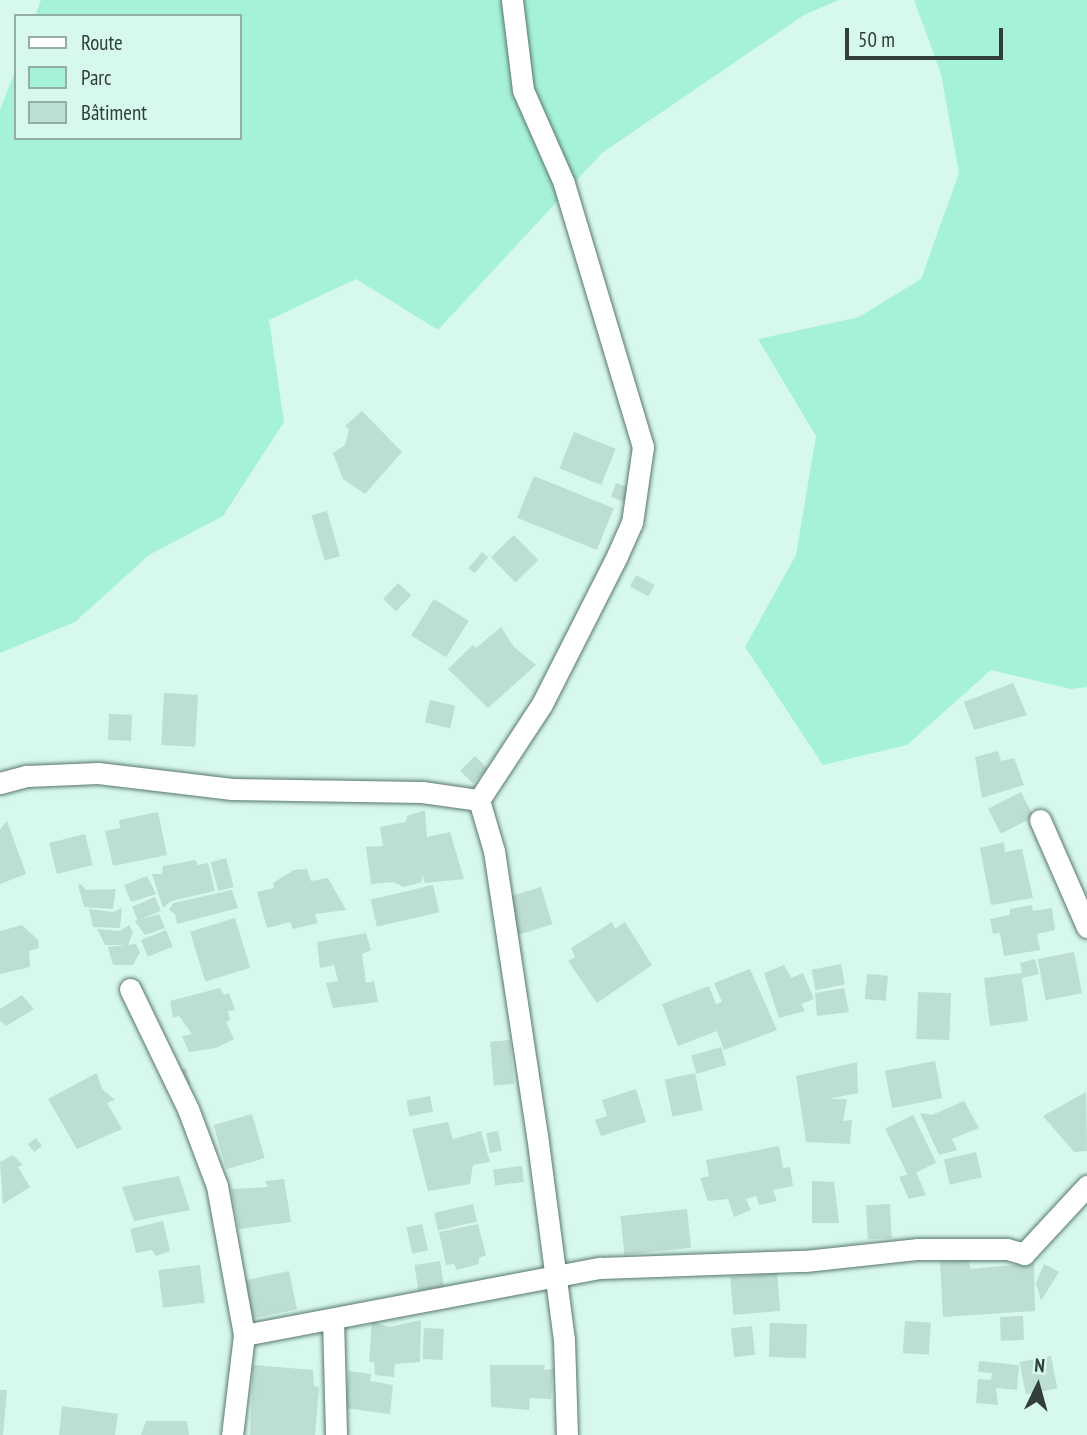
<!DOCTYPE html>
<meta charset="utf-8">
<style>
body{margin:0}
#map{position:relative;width:1087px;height:1435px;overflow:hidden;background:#d7f9ec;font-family:"PT Sans Narrow",sans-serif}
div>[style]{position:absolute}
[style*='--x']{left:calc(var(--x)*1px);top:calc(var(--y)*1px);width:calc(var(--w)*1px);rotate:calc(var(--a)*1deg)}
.green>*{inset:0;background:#a6f2d8}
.building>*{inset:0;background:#bdded2;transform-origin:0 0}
.roads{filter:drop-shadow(0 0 2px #59776c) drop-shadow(0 0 2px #59776c)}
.minor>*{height:21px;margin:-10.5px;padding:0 10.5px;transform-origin:10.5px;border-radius:10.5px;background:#fff}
span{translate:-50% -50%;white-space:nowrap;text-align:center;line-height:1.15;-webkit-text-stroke:5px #d7f9ec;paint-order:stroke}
.legend{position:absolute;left:14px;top:14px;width:228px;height:126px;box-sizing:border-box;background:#d7f9ec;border:2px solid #95aea4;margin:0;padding:9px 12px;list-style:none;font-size:21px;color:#313e39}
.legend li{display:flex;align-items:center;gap:14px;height:35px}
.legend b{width:35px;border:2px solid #95aea4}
.north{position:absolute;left:1003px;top:1351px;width:70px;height:70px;-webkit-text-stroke:5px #d7f9ec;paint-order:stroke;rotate:5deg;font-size:19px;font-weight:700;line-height:28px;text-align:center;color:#313e39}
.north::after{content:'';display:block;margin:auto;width:24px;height:32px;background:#313e39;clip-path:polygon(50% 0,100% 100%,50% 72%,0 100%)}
.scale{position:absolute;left:845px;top:28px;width:158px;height:32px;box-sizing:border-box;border:4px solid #313e39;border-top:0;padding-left:9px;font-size:21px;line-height:24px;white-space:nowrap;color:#313e39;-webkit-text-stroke:5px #d7f9ec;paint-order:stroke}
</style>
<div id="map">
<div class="green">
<i style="clip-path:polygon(41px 0,839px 0,804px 15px,602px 153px,438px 330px,356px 279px,269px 320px,284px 422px,223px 516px,149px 555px,75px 622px,0 653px,0 110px,16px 69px,16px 138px,240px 138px,240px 16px,35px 16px)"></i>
<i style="clip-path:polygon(914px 0,1087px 0,1087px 687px,1071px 689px,991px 670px,907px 745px,823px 765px,745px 647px,796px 555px,816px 436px,758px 339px,859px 317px,921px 279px,959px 173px,941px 74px)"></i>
</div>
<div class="building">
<i style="clip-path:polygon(362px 411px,402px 452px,365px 494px,343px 479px,333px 453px,345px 445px,349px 430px,345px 426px)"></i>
<i style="left:574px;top:432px;width:45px;height:39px;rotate:22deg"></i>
<i style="left:534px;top:476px;width:86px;height:45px;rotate:22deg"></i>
<i style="left:616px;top:483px;width:15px;height:15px;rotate:20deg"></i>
<i style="left:327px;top:511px;width:47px;height:16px;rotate:74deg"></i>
<i style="left:514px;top:535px;width:35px;height:32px;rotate:46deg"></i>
<i style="left:482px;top:552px;width:8px;height:21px;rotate:40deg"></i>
<i style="left:636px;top:575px;width:21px;height:13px;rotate:28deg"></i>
<i style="left:398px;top:583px;width:18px;height:22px;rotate:43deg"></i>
<i style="left:434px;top:599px;width:41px;height:43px;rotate:32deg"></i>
<i style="clip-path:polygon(501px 627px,514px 647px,536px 665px,488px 708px,448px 669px,473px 645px,476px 648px)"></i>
<i style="clip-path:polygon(1013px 683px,1027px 715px,974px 730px,964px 702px)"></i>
<i style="left:164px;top:693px;width:34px;height:52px;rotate:3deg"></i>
<i style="left:430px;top:700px;width:26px;height:23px;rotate:13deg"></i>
<i style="left:109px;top:714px;width:23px;height:26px;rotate:2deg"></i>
<i style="clip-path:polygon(998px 751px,1001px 761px,1014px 758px,1024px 785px,982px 798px,975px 757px)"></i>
<i style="left:475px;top:756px;width:18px;height:21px;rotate:45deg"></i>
<i style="left:1021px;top:792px;width:28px;height:37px;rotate:63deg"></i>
<i style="clip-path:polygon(425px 810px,427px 837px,450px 832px,464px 879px,425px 883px,422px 874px,422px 882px,404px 887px,393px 882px,371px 884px,366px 847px,383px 846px,380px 827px,406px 822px,407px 816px)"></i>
<i style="clip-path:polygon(158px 812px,167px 855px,113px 866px,105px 831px,120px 828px,119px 820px)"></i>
<i style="clip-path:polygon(7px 821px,26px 874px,0 884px,0 829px)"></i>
<i style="left:85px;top:834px;width:32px;height:37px;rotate:76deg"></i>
<i style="clip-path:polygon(1004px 842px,1005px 852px,1022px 849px,1033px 898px,991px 905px,980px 848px)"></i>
<i style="left:226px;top:858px;width:30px;height:16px;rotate:75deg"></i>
<i style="clip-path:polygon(195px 860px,198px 865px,208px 863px,215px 891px,171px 901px,163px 908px,152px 874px,162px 874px,163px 866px)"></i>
<i style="clip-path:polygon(307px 869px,311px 881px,328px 878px,346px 910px,315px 914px,318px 923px,293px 929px,290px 922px,267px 928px,257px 892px,274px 888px,273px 883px,294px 870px)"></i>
<i style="clip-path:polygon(147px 876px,156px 894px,131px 902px,124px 885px)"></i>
<i style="clip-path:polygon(81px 884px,86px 890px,116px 889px,113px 909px,84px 907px,78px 885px)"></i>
<i style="left:433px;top:885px;width:28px;height:64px;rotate:77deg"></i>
<i style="left:541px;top:887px;width:39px;height:38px;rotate:73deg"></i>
<i style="clip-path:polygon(232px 890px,238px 908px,177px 924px,175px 914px,169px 910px,173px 903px)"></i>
<i style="left:155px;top:897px;width:15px;height:25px;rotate:67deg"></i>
<i style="clip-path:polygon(1032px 905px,1033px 911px,1052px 908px,1055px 930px,1037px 934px,1040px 950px,1004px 956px,1000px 933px,993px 934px,990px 919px,1010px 915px,1010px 909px)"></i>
<i style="clip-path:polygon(122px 908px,120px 928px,93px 927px,89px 909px,113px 912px)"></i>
<i style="clip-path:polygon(159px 914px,165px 928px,145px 935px,135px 921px)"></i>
<i style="left:235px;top:918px;width:52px;height:47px;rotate:73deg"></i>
<i style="clip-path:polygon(612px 922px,615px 929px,625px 922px,652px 965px,597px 1003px,568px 961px,575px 957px,571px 948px)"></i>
<i style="clip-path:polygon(22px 925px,38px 940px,39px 948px,29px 951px,30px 967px,0 974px,0 931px)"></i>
<i style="clip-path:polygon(129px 925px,133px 932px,128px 945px,105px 945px,97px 929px,120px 931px)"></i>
<i style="left:166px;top:930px;width:18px;height:27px;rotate:68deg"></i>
<i style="clip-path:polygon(366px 933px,371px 950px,362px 954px,366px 983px,374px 981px,378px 1002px,333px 1008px,326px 983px,338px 981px,334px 965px,320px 968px,317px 942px)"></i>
<i style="clip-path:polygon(136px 944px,140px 952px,133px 965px,113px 965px,108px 947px)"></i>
<i style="left:1074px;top:952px;width:42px;height:37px;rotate:79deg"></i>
<i style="clip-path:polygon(1035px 959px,1039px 974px,1022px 978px,1028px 1021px,990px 1026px,984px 978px,1022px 973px,1020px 963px)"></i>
<i style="left:841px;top:964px;width:21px;height:30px;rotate:79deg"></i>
<i style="clip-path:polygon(784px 965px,791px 978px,803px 973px,814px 999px,801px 1004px,805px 1011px,779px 1018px,764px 973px)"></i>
<i style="clip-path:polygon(750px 969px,777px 1030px,724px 1050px,717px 1031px,678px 1046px,662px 1004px,709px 986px,716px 1004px,722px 1002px,714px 983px)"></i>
<i style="left:867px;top:974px;width:21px;height:25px;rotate:5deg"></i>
<i style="clip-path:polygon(220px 988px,224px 995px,229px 993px,235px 1010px,228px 1011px,230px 1020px,226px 1022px,234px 1039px,216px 1048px,189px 1052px,182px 1036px,192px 1034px,179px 1016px,173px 1018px,170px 1001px)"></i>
<i style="clip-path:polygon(844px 988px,849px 1012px,817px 1016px,815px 993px)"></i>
<i style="left:918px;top:992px;width:33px;height:47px;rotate:2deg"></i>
<i style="clip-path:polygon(22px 995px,34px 1009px,6px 1026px,0 1021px,0 1009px)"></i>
<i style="left:510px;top:1040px;width:44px;height:20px;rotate:85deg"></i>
<i style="left:721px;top:1047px;width:19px;height:31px;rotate:74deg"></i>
<i style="left:935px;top:1061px;width:38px;height:51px;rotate:79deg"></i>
<i style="clip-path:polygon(857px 1062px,858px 1093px,829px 1099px,847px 1099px,843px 1121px,852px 1120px,850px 1144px,806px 1142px,796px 1076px)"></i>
<i style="left:186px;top:1068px;width:17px;height:12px;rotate:73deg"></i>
<i style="clip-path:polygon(97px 1073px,102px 1089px,115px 1100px,107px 1103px,122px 1129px,77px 1149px,48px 1099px)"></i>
<i style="left:695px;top:1073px;width:38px;height:31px;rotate:78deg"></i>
<i style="clip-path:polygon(636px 1089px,646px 1122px,601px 1136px,595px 1120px,607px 1116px,602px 1100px)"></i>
<i style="clip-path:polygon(1086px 1092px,1087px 1151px,1074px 1152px,1043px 1116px)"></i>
<i style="left:430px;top:1096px;width:16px;height:24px;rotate:79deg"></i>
<i style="clip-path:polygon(964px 1101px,979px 1128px,952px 1139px,957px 1150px,939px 1155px,920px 1113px,932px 1115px)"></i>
<i style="left:252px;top:1114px;width:46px;height:40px;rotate:74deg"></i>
<i style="left:913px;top:1115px;width:53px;height:31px;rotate:64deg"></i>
<i style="clip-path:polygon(448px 1122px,453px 1139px,481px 1131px,490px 1162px,473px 1165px,470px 1184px,428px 1191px,412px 1129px)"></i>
<i style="left:498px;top:1131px;width:20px;height:12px;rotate:79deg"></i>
<i style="left:36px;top:1138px;width:10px;height:10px;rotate:53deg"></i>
<i style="clip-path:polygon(779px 1146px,783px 1168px,790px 1167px,793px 1186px,773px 1190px,777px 1201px,759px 1205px,756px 1196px,746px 1199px,751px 1210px,734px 1217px,728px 1199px,708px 1201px,700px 1178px,709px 1176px,706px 1160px)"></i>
<i style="left:976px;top:1152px;width:26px;height:33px;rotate:77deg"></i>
<i style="clip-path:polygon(13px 1155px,23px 1165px,18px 1167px,30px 1187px,3px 1204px,0 1162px)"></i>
<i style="left:522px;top:1166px;width:16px;height:29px;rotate:83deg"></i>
<i style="clip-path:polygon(916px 1172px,926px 1195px,909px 1199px,899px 1177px)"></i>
<i style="clip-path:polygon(179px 1176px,190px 1210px,134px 1221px,122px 1187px)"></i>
<i style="clip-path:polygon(284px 1179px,291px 1222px,239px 1229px,231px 1189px,268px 1187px,265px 1181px)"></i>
<i style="clip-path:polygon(812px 1181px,834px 1182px,839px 1223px,812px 1223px)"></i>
<i style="left:473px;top:1204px;width:18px;height:40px;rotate:77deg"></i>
<i style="left:890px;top:1204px;width:34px;height:24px;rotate:87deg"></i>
<i style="left:687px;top:1209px;width:39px;height:67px;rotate:84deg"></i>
<i style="clip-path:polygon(163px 1221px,170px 1251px,156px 1256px,152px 1250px,136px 1253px,130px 1229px)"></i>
<i style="left:422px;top:1224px;width:27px;height:16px;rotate:77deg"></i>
<i style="clip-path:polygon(478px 1224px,486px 1255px,479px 1258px,479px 1264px,457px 1270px,454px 1264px,446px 1265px,439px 1232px)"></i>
<i style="clip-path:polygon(968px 1260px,971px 1269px,1034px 1263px,1035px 1311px,943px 1317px,940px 1262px)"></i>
<i style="left:440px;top:1261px;width:26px;height:26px;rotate:81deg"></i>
<i style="clip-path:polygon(1044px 1264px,1059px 1272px,1041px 1301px,1036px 1283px)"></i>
<i style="left:200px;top:1265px;width:38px;height:42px;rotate:83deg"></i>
<i style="left:289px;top:1271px;width:39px;height:46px;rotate:78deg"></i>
<i style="left:777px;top:1273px;width:38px;height:47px;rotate:85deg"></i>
<i style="left:1023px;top:1316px;width:24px;height:23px;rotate:88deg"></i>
<i style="clip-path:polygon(421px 1320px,420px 1362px,395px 1364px,394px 1377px,375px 1375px,374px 1362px,369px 1362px,372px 1321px,389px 1327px)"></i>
<i style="left:905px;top:1321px;width:26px;height:32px;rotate:4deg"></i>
<i style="left:770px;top:1323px;width:37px;height:34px;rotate:2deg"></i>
<i style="left:752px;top:1326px;width:29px;height:21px;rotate:84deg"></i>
<i style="left:424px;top:1328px;width:20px;height:31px;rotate:3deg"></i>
<i style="left:1051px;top:1356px;width:33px;height:32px;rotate:79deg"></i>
<i style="clip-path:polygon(979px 1361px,1019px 1365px,1017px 1390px,996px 1388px,998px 1405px,976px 1403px,978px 1379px,991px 1380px,992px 1373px,978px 1372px)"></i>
<i style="clip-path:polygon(253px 1365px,313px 1370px,314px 1386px,319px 1387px,315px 1435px,250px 1435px)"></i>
<i style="clip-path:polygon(490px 1365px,545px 1365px,544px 1370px,553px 1369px,551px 1399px,530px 1398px,529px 1410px,491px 1407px)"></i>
<i style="clip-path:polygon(349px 1371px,371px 1374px,370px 1381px,393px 1385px,390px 1414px,344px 1408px)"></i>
<i style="clip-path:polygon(0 1390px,7px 1390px,3px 1435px,0 1435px)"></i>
<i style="clip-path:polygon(62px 1406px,118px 1414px,115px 1435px,59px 1435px)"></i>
<i style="clip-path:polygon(146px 1421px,187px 1421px,189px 1435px,141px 1435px)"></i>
</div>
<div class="roads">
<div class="minor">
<i style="--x:0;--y:783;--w:28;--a:-15"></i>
<i style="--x:27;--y:776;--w:71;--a:-2.4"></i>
<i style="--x:98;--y:773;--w:135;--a:6.8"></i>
<i style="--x:232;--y:789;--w:190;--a:0.9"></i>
<i style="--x:422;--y:792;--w:58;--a:8"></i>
<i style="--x:479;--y:800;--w:53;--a:73.6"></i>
<i style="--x:494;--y:851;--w:287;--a:81.4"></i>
<i style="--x:537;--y:1135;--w:207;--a:82.5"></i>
<i style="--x:564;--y:1340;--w:95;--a:88.2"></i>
<i style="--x:479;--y:800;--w:115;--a:-56.7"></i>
<i style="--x:542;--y:704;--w:166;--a:-63.1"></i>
<i style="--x:617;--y:556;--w:36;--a:-66"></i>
<i style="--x:632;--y:523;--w:77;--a:-81.8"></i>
<i style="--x:643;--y:447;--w:276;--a:-106.7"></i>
<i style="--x:564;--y:183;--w:102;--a:-113.8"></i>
<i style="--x:523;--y:90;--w:91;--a:-97"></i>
<i style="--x:1040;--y:820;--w:117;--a:66.3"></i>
<i style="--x:130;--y:989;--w:133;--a:64.2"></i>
<i style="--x:188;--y:1109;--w:82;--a:69.4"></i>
<i style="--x:217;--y:1186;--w:151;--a:79.7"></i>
<i style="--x:244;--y:1335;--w:101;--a:96.8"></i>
<i style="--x:333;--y:1319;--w:116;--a:88.5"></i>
<i style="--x:244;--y:1335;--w:362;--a:-10.7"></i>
<i style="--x:600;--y:1268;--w:205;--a:-2"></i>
<i style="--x:805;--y:1261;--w:114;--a:-6.1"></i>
<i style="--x:918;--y:1249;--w:89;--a:0"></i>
<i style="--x:1007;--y:1249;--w:18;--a:16"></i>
<i style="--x:1024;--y:1254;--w:93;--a:-47.2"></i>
</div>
</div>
<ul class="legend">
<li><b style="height:9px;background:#fff"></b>Route</li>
<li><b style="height:19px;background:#a6f2d8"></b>Parc</li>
<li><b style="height:19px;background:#bdded2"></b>Bâtiment</li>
</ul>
<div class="north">N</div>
<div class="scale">50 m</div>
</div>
